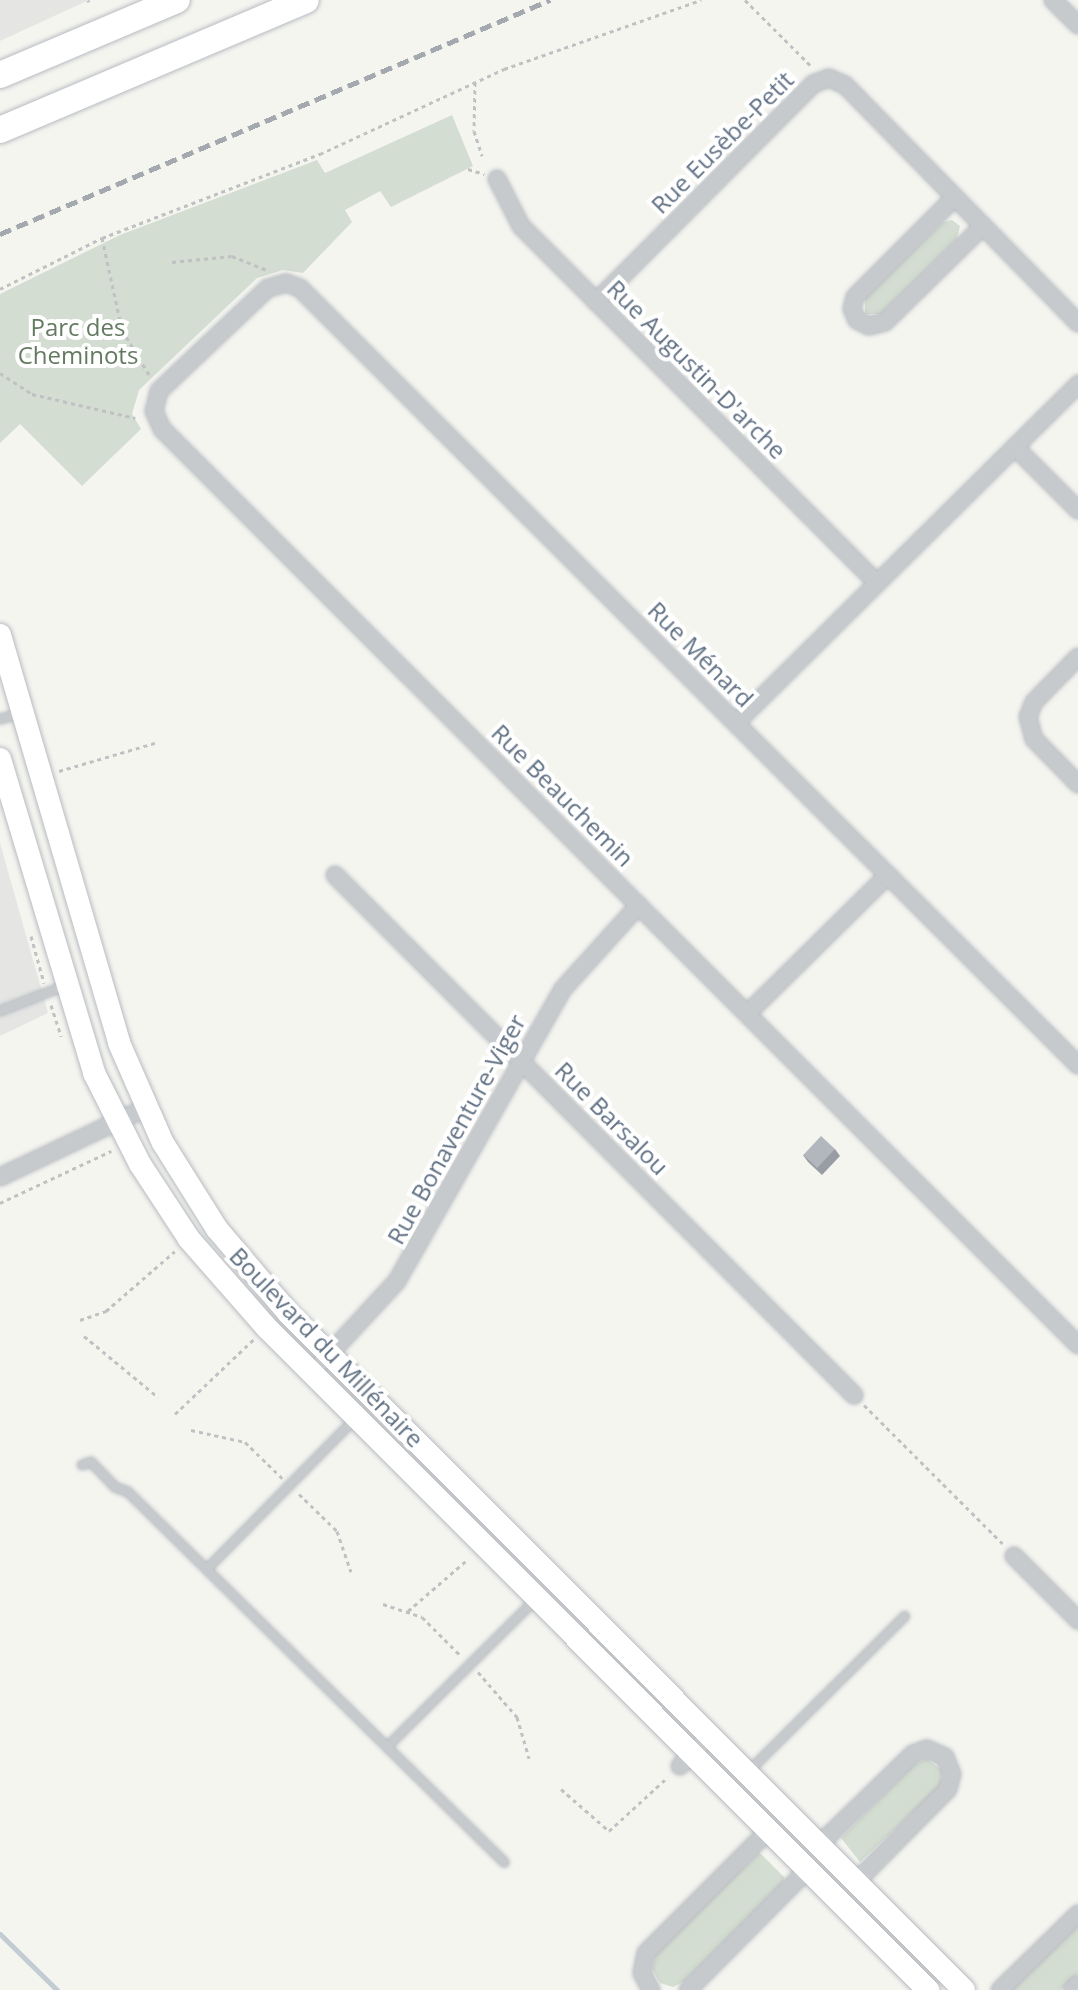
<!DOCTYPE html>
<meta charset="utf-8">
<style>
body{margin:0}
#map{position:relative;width:1078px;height:1990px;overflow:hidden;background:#f5f5f0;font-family:"Open Sans",sans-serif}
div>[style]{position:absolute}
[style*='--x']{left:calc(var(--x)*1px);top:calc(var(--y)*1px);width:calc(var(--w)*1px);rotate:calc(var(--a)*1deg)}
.built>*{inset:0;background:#e5e6e4}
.green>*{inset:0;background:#d4ddd1}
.stream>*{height:5px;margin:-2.5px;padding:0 2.5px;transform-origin:2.5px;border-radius:2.5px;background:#c3ccd2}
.path>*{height:3px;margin-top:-1.5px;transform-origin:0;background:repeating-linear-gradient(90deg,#c0c1c3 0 4px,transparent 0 8px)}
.roads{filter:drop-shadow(0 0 2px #b8bcc1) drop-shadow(0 0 2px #b8bcc1)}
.lane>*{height:8px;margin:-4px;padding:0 4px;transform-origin:4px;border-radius:4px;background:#c7cacd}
.street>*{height:16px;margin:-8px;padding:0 8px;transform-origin:8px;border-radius:8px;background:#c7cacd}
.secondary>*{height:22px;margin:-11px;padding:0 11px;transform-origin:11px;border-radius:11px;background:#fff}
.primary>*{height:26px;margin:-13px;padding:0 13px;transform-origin:13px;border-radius:13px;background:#fff}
.rail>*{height:5px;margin-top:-2.5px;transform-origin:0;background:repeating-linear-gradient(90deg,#a4a9b0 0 12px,transparent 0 18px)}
.wall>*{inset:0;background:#989da3}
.building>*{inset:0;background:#b1b7bd;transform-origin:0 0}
span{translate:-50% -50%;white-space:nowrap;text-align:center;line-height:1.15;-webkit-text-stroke:8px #fff;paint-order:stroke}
.street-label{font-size:24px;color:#617184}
.park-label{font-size:24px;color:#647b61}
</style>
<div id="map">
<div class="built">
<i style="clip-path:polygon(0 0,89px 0,0 41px)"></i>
<i style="clip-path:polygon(0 843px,48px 1013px,0 1036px)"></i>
</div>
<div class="green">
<i style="clip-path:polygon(452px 115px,473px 166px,391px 207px,380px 191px,345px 210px,352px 222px,303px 273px,283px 270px,257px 278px,139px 390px,132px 414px,141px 429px,82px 486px,20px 424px,0 443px,0 294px,120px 235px,317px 160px,325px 173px)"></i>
<i style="clip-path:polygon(952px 220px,960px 226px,957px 239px,881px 314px,865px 314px,865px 298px,943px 222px)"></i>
<i style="clip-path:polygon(927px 1759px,942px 1770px,941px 1786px,860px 1862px,841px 1838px,914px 1764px)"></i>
<i style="clip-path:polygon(759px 1852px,785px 1878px,782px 1884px,685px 1981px,673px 1987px,660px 1983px,652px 1969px,656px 1953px)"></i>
<i style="clip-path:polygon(1078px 1924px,1078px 1974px,1061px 1990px,1011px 1990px)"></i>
</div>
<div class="stream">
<i style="--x:0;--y:1934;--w:80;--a:44.5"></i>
</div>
<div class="path">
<i style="--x:88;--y:0;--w:2;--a:63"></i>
<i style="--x:745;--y:0;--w:95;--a:45"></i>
<i style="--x:475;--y:82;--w:49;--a:91.2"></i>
<i style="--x:474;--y:131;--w:26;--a:72"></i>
<i style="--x:468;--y:169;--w:17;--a:17"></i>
<i style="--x:102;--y:238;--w:94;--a:77.7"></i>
<i style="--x:122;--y:330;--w:54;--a:58.7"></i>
<i style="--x:172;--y:262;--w:60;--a:-5.7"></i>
<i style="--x:232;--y:256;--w:40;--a:22"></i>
<i style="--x:0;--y:289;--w:114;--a:-26.6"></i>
<i style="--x:102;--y:238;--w:234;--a:-21.1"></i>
<i style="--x:320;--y:154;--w:203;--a:-24.8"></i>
<i style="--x:504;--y:69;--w:209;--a:-19.3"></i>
<i style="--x:0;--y:373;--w:38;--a:33"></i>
<i style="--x:32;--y:394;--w:106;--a:13.1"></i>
<i style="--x:59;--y:771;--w:100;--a:-16.3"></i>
<i style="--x:31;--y:936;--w:49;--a:74.5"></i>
<i style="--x:51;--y:1005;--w:33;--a:72"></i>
<i style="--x:0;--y:1203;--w:123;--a:-25.1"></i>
<i style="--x:80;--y:1320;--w:28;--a:-19"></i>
<i style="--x:106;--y:1311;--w:91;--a:-41"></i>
<i style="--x:84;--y:1336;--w:96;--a:39.5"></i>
<i style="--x:864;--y:1405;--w:197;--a:45"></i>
<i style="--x:175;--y:1414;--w:108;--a:-43.5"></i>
<i style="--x:191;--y:1430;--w:55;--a:12.5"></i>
<i style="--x:245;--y:1442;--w:52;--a:44.2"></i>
<i style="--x:299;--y:1494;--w:53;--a:44.2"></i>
<i style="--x:337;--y:1531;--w:43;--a:71.1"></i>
<i style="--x:383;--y:1604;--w:41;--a:18.4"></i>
<i style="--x:422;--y:1617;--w:55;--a:45"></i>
<i style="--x:408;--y:1611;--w:79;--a:-40.9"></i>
<i style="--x:478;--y:1672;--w:60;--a:49.1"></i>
<i style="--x:517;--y:1717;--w:43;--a:73.7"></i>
<i style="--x:561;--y:1789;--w:64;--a:41.2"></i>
<i style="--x:609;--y:1831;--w:80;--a:-42.5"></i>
</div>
<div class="roads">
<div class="lane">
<i style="--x:0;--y:719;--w:23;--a:-15"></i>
<i style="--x:0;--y:1011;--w:69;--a:-21.3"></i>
<i style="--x:82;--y:1465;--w:9;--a:-18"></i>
<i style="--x:91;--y:1462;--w:35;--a:46"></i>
<i style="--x:115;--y:1487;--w:14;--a:21"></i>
<i style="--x:128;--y:1492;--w:528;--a:44.54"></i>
<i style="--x:207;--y:1569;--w:212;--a:-45.4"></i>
<i style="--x:387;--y:1747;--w:210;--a:-44.8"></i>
<i style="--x:748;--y:1772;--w:221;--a:-44.8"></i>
</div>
<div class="street">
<i style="--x:1053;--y:0;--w:35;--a:45"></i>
<i style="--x:497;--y:179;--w:53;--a:62.9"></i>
<i style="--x:521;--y:226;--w:504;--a:45.08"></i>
<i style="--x:954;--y:198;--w:140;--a:135"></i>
<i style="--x:855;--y:297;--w:12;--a:104"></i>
<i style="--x:852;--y:309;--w:12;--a:66"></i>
<i style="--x:857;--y:320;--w:13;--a:27"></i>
<i style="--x:869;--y:326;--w:16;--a:-14"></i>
<i style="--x:885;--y:322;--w:136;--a:-44.4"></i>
<i style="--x:596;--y:302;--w:308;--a:-45.1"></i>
<i style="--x:813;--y:84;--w:17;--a:-21"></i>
<i style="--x:829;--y:78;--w:17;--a:24"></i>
<i style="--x:845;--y:85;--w:333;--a:45.6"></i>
<i style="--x:1015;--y:447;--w:89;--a:45"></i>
<i style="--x:1078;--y:657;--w:63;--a:134.4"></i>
<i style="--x:1034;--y:702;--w:16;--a:112"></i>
<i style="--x:1028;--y:717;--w:23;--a:75"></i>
<i style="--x:1034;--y:739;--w:63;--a:45.6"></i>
<i style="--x:736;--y:723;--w:482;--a:-44.7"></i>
<i style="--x:335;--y:875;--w:735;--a:45.06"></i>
<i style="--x:747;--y:1014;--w:198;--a:-44.6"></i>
<i style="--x:1078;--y:1065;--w:1100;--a:-135.04"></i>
<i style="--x:300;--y:288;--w:15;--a:-160"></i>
<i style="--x:286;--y:283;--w:19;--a:164"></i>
<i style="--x:268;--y:288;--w:150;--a:136.6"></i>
<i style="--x:159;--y:391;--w:21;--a:104"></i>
<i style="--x:154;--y:411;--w:20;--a:66"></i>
<i style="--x:162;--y:429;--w:1295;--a:45"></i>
<i style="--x:0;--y:1177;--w:161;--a:-25.4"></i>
<i style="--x:323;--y:1361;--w:109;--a:-47.2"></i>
<i style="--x:397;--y:1281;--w:336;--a:-60.4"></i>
<i style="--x:563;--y:989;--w:113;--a:-47.9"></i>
<i style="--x:1014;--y:1556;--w:91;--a:45"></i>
<i style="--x:680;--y:1766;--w:43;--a:-45.9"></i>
<i style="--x:819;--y:1845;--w:131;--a:-44.1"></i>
<i style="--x:913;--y:1754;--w:15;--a:-20"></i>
<i style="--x:927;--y:1749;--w:20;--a:24"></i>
<i style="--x:945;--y:1757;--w:18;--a:68"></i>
<i style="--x:952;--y:1774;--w:16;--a:105"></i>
<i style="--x:948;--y:1789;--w:131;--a:134.7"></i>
<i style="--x:651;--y:1990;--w:19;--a:-118"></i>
<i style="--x:642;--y:1973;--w:20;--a:-79"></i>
<i style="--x:646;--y:1953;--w:174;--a:-45"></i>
<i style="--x:688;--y:1990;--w:170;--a:-45.2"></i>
<i style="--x:1000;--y:1990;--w:109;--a:-44.3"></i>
<i style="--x:1072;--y:1990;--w:8;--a:-45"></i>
</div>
<div class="secondary">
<i style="--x:0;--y:635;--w:425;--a:73.7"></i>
<i style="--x:119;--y:1043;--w:109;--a:66.3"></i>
<i style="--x:163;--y:1143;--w:102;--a:57.9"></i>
<i style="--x:217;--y:1229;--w:111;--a:49.7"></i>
<i style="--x:289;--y:1314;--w:955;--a:45.04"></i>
<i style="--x:0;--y:759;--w:328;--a:73.3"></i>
<i style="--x:94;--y:1073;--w:102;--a:63.2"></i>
<i style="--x:140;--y:1164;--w:90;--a:56.8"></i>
<i style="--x:189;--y:1239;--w:118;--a:48.8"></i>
<i style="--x:267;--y:1328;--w:936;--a:45.04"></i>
</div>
<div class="primary">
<i style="--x:0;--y:75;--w:192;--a:-23"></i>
<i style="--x:0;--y:130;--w:332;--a:-23"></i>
</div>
</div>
<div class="rail">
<i style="--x:0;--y:234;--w:598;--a:-23.05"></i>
</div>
<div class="wall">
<i style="clip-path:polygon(835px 1149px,840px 1156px,822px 1175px,808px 1162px,803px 1155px)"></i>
</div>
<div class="building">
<i style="left:821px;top:1136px;width:19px;height:26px;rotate:43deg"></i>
</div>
<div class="street-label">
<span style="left:722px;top:142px;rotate:-45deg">Rue Eusèbe-Petit</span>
<span style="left:697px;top:369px;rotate:45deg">Rue Augustin-D'arche</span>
<span style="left:701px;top:654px;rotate:45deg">Rue Ménard</span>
<span style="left:563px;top:795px;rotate:45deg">Rue Beauchemin</span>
<span style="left:612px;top:1118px;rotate:45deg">Rue Barsalou</span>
<span style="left:456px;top:1129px;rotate:-61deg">Rue Bonaventure-Viger</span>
<span style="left:327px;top:1347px;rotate:46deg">Boulevard du Millénaire</span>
</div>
<div class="park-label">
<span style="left:78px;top:341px">Parc des<br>Cheminots</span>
</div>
</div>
